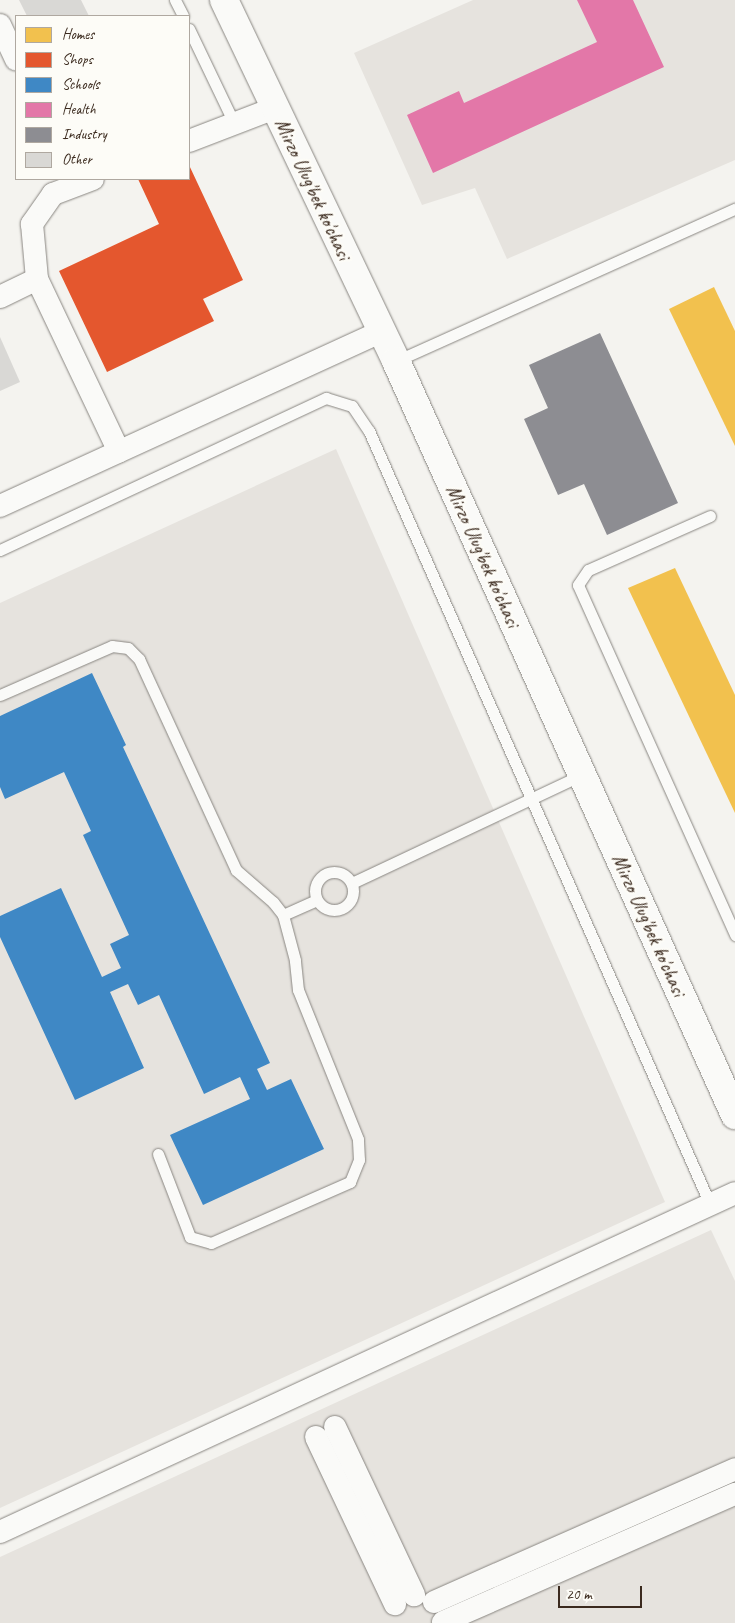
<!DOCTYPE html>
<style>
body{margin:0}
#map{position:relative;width:735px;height:1623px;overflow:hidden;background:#f4f3ef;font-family:Caveat,sans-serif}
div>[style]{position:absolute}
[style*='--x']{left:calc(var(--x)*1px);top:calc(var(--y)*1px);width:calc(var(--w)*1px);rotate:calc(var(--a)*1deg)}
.built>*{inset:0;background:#e6e3de}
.homes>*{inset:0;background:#f2c14e}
.shops>*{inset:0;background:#e4572e}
.schools>*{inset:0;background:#3f88c5}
.health>*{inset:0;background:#e377a8}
.industry>*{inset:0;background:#8d8d92}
.building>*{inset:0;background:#d9d8d5}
.roads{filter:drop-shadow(0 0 1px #898681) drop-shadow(0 0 1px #898681)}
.lane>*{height:11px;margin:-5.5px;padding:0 5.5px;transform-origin:5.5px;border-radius:5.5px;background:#fafaf8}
.lane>.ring{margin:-5.5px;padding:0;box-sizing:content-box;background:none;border:11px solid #fafaf8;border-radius:50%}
.street>*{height:22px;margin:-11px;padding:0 11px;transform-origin:11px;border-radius:11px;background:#fafaf8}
.secondary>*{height:28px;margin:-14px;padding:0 14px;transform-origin:14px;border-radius:14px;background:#fafaf8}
span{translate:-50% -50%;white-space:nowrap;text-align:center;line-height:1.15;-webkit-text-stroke:5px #fdfcf7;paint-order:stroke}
.street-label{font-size:20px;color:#3b2a1e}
.legend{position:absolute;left:15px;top:15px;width:175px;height:165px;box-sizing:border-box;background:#fdfcf7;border:1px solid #afa8a0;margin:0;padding:6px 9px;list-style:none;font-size:15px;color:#3b2a1e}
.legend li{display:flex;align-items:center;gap:10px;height:25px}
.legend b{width:25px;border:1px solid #afa8a0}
.scale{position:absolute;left:558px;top:1586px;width:84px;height:22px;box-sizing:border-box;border:2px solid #3b2a1e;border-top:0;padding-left:6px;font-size:15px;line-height:18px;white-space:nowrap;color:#3b2a1e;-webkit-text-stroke:4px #fdfcf7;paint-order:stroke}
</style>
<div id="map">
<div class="built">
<i style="clip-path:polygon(473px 0,735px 0,735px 160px,507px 259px,475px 188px,422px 205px,354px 53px)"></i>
<i style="clip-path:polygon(336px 449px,665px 1202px,0 1508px,0 603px)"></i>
<i style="clip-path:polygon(711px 1230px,735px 1281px,735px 1623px,0 1623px,0 1557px)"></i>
</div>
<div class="homes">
<i style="clip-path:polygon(714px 287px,735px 331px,735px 446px,669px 309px)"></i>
<i style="clip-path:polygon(675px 568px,735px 695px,735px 813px,628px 588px)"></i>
</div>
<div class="shops">
<i style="clip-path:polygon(189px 165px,243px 280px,203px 299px,214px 321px,107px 372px,59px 271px,159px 224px,138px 179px,189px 179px)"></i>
</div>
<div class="schools">
<i style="clip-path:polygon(92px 673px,126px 745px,123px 747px,270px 1063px,257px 1069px,267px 1090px,291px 1079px,324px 1149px,203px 1205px,170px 1135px,250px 1099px,240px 1077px,204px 1094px,159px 995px,138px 1005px,128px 984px,110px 992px,144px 1068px,75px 1100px,0 937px,0 916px,61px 888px,102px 977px,121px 968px,110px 944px,129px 935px,83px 835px,91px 831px,64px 772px,5px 799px,0 787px,0 716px)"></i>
</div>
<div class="health">
<i style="clip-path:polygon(577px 0,633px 0,664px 67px,433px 173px,407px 115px,459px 91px,464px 103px,597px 42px)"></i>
</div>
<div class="industry">
<i style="clip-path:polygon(600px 333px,678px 503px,607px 535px,584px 484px,558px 495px,524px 419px,548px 408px,529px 365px)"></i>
</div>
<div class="building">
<i style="clip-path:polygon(19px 0,81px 0,89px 16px,27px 16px)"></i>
<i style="clip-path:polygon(0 337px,20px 382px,0 391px)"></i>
</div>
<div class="roads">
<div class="lane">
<i style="--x:175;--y:0;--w:18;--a:63"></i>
<i style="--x:189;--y:29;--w:104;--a:64.4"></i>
<i style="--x:396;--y:361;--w:372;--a:-24.2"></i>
<i style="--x:710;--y:516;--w:133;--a:156.1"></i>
<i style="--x:588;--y:570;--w:18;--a:124"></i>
<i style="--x:578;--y:585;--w:384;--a:65.8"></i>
<i style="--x:0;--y:550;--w:360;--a:-25"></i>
<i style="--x:326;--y:398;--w:27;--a:17"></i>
<i style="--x:352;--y:406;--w:30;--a:56"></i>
<i style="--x:369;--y:431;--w:845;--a:66.2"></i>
<i style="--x:0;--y:695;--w:122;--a:-23.6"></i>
<i style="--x:112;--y:646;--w:16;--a:7"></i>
<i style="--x:128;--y:648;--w:16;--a:45"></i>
<i style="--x:139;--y:659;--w:232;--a:65.3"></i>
<i style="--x:236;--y:870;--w:49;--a:40.9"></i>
<i style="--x:273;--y:902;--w:16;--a:52"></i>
<i class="ring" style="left:315px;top:872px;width:27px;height:27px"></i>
<i style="--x:352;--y:883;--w:254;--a:-25.2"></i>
<i style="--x:158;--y:1154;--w:89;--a:68.9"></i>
<i style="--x:190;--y:1237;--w:22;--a:16"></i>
<i style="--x:211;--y:1243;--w:152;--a:-23.7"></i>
<i style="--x:350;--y:1182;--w:24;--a:-68"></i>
<i style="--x:359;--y:1160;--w:21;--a:-93"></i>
<i style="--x:358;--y:1139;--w:161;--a:-111.9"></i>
<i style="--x:298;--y:990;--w:30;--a:-96"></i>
<i style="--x:295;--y:960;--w:47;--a:-104.9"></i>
<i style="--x:283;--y:915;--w:36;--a:-24"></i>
</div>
<div class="street">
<i style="--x:0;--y:25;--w:38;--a:65"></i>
<i style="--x:189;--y:141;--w:92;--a:-21"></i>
<i style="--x:93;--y:179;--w:43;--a:159.4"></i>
<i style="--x:53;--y:194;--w:37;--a:125"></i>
<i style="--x:32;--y:224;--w:55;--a:84.8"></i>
<i style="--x:37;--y:279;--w:191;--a:64.6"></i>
<i style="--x:0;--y:297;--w:41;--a:-25.9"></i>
<i style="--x:0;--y:506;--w:418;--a:-24.6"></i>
<i style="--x:335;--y:1427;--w:186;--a:64.8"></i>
<i style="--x:316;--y:1437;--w:185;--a:64.7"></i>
<i style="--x:0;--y:1532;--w:809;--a:-24.76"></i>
<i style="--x:434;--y:1602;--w:329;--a:-23.8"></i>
<i style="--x:443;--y:1622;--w:319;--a:-23.7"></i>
</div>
<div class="secondary">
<i style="--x:224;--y:0;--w:400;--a:64.5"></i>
<i style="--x:396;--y:361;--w:827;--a:65.79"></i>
</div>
</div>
<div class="street-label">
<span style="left:313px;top:189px;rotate:65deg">Mirzo Ulug'bek ko'chasi</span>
<span style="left:483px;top:556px;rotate:66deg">Mirzo Ulug'bek ko'chasi</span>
<span style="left:649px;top:925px;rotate:66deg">Mirzo Ulug'bek ko'chasi</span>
</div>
<ul class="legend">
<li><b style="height:14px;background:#f2c14e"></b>Homes</li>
<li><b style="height:14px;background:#e4572e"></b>Shops</li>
<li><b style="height:14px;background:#3f88c5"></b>Schools</li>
<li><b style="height:14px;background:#e377a8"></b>Health</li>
<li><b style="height:14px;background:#8d8d92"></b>Industry</li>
<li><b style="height:14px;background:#d9d8d5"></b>Other</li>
</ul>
<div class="scale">20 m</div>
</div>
